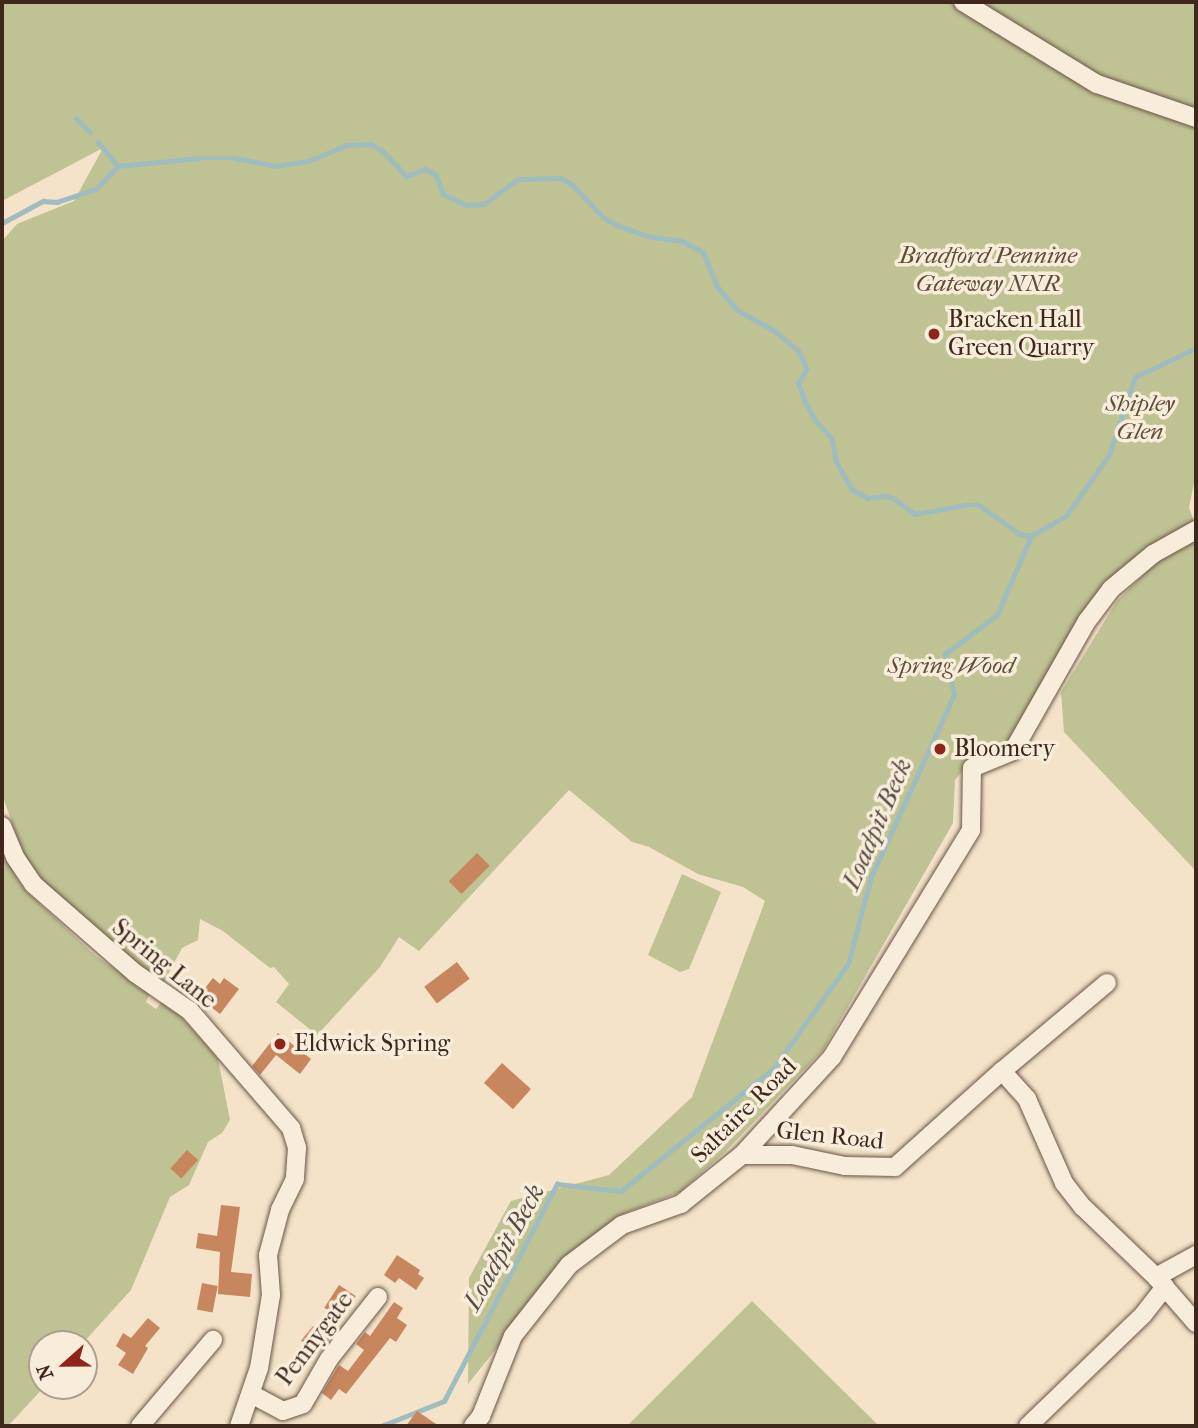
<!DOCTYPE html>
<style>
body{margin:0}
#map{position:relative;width:1198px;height:1428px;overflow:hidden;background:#f4e3c8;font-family:"IM FELL French Canon",serif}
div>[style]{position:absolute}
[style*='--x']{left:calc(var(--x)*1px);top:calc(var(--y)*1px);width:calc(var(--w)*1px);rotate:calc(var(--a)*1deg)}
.green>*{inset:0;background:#bfc393}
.stream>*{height:4.5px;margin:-2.25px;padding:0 2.25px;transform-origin:2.25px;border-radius:2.25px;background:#9fbcbe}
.building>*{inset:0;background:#c8865e;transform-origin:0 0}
.roads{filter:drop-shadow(0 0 2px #6c5648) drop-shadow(0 0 2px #6c5648)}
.minor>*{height:18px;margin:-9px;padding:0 9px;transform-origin:9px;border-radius:9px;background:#f8eddb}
.dots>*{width:19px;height:19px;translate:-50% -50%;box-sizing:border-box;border:4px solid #f8eddb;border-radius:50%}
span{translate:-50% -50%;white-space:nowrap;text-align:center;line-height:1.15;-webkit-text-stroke:7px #f8eddb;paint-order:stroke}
.park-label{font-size:24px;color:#5f4e3b;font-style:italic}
.poi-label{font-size:24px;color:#3f271e}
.left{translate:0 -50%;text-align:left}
.street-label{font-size:24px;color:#3f271e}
.water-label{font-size:26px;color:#574c46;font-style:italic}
.frame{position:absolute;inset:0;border:4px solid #3f271e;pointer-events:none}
.north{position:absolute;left:28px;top:1330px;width:70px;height:70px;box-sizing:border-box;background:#f8eddb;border:2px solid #ae9e8f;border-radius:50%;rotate:249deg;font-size:19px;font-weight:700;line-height:28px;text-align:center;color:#3f271e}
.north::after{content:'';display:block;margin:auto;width:24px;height:32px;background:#8f2418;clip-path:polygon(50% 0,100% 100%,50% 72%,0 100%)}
</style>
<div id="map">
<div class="green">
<i style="clip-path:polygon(2px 2px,1196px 2px,1196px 473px,1189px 508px,1195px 524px,1136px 564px,1013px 742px,982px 761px,974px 757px,955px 780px,953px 823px,823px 1050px,725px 1152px,680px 1192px,623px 1214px,577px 1248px,468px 1384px,469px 1278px,511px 1201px,609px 1175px,692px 1097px,765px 901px,743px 887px,698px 874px,649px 847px,632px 842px,569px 790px,419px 951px,399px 937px,380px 967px,317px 1035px,276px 1002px,289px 984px,274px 967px,270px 968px,223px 931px,200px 919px,198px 940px,182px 948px,164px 982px,123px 955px,44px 883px,35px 870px,27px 866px,2px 794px,2px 241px,17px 224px,74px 201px,103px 148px,2px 201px)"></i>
<i style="clip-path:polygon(1196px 538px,1196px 871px,1064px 732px,1061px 692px,1117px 601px,1155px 563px)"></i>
<i style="clip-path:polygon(2px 849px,18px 880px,28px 893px,96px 956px,150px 993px,146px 1002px,156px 1009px,162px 1002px,173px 1008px,202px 1040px,218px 1059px,230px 1120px,222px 1133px,208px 1142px,189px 1185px,170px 1197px,131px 1290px,82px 1344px,42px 1344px,42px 1386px,45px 1386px,8px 1426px,2px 1426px)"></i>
<i style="clip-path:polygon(682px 874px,721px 892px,689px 969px,680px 972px,648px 955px)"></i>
<i style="clip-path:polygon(752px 1301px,879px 1426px,627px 1426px)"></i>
</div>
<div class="stream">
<i style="--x:76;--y:118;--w:20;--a:45"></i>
<i style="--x:98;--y:142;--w:31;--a:50"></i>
<i style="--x:2;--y:223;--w:47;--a:-28.2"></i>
<i style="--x:43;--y:201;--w:14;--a:4"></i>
<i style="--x:57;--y:202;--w:41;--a:-18.4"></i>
<i style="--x:96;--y:189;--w:32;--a:-46"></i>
<i style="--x:118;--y:166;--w:82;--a:-5.6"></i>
<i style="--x:200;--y:158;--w:34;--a:0"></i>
<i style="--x:234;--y:158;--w:43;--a:10.8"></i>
<i style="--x:276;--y:166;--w:32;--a:-9"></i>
<i style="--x:308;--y:161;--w:42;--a:-22.3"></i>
<i style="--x:347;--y:145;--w:24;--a:-2"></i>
<i style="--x:371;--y:144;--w:15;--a:32"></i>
<i style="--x:384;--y:152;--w:33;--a:47"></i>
<i style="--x:406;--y:176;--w:21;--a:-19"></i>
<i style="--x:426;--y:169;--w:13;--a:32"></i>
<i style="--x:437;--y:176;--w:19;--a:72"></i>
<i style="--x:443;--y:194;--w:26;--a:25"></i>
<i style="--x:467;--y:205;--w:17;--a:-3"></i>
<i style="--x:484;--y:204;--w:42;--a:-36.3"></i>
<i style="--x:518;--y:179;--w:43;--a:-1.3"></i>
<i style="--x:561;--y:178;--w:13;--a:29"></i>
<i style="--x:572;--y:184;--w:45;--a:46.8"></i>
<i style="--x:603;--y:217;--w:16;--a:30"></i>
<i style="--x:617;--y:225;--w:32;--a:20"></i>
<i style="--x:647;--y:236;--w:35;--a:8"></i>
<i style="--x:682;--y:241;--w:24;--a:28"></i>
<i style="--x:703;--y:252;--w:38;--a:67"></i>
<i style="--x:718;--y:287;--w:30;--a:50"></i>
<i style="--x:737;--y:310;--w:43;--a:28.9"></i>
<i style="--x:775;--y:331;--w:31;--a:40"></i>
<i style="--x:799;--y:351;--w:20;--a:66"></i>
<i style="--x:807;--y:369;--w:16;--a:120"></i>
<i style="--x:799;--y:383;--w:19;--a:72"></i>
<i style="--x:805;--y:401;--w:23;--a:61"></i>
<i style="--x:816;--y:421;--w:23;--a:47"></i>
<i style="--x:832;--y:438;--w:23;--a:80"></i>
<i style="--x:836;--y:461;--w:34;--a:60"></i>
<i style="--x:853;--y:490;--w:17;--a:28"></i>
<i style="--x:868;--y:498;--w:18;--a:-6"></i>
<i style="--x:886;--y:496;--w:7;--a:16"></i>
<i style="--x:893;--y:498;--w:27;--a:36"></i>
<i style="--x:915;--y:514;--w:51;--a:-10.2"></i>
<i style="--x:965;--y:505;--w:14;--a:0"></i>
<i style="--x:979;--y:505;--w:50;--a:35.3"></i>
<i style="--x:1020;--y:534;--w:11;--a:10"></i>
<i style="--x:381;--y:1426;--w:68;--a:-21.6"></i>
<i style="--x:444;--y:1401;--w:245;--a:-62.5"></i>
<i style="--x:557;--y:1184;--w:64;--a:6.2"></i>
<i style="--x:621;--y:1191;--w:195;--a:-38.8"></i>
<i style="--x:773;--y:1069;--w:129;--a:-54.5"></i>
<i style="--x:848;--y:964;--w:90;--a:-75.2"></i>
<i style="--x:871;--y:877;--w:200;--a:-65.5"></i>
<i style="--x:954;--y:695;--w:42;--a:-102.4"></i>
<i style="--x:945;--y:654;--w:65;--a:-36.9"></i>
<i style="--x:997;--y:615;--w:86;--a:-66.7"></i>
<i style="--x:1031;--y:536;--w:40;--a:-29.7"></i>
<i style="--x:1066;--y:516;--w:75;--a:-54.8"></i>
<i style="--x:1109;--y:455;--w:82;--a:-71.6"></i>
<i style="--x:1135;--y:377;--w:68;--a:-25.4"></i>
</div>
<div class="building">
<i style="left:477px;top:853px;width:18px;height:40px;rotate:45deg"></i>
<i style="left:457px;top:962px;width:21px;height:41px;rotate:53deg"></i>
<i style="clip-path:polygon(213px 978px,220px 984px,224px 978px,239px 989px,220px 1014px,198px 997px)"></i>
<i style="clip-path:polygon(278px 1033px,311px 1059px,300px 1074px,276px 1055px,260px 1075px,252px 1066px)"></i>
<i style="left:502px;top:1063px;width:39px;height:27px;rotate:42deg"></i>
<i style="left:187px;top:1150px;width:15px;height:25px;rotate:42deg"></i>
<i style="clip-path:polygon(221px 1205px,240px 1207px,231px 1272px,252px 1274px,250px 1297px,218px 1294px,220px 1252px,196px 1248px,198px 1233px,217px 1236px)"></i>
<i style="clip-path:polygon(397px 1255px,420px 1270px,418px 1274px,424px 1278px,416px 1290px,399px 1278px,395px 1283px,384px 1275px)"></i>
<i style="left:202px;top:1283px;width:16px;height:27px;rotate:11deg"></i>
<i style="left:339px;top:1285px;width:20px;height:27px;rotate:33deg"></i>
<i style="clip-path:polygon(394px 1302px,403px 1308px,397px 1318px,407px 1325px,396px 1342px,390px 1338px,346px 1394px,339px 1389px,331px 1400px,322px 1393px,339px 1365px,348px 1371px,364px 1350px,356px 1344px,365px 1332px,370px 1336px)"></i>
<i style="clip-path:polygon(148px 1318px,160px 1328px,145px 1346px,148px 1348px,133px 1374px,118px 1365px,126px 1353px,116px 1346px,123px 1333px,131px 1338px)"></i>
<i style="left:313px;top:1326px;width:21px;height:19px;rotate:39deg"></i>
<i style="clip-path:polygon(417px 1411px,439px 1426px,406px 1426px)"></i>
</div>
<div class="roads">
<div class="minor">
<i style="--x:963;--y:2;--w:157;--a:31.5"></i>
<i style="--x:1097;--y:84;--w:105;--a:19"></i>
<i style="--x:2;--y:826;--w:34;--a:67"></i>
<i style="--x:15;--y:857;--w:32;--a:56"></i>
<i style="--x:33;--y:884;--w:135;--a:41.1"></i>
<i style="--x:135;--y:973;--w:67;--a:34.6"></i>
<i style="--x:190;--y:1011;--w:155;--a:49.2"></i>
<i style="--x:291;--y:1128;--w:21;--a:73"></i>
<i style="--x:297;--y:1148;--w:31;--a:94"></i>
<i style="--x:295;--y:1179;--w:34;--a:116"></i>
<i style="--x:280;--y:1210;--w:47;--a:104.9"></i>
<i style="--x:268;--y:1255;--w:40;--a:85.7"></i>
<i style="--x:271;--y:1295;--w:74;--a:99.3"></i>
<i style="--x:259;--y:1368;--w:61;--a:109"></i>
<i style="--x:1002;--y:1071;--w:38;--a:48"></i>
<i style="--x:1027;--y:1099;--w:92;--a:66.2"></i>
<i style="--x:1064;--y:1183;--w:31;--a:52"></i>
<i style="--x:1083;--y:1207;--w:101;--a:43.8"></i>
<i style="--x:1156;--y:1277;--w:61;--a:49"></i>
<i style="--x:742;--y:1155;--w:50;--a:0"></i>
<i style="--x:792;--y:1155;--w:54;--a:11.7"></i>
<i style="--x:845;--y:1166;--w:50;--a:1.1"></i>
<i style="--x:895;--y:1167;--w:144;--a:-41.9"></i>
<i style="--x:1002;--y:1071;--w:137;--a:-40"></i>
<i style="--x:1156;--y:1277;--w:46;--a:-28.8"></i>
<i style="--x:253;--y:1395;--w:34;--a:28"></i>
<i style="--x:283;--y:1411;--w:21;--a:-19"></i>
<i style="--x:303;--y:1404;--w:52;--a:-60"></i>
<i style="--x:329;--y:1359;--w:79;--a:-51.7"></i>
<i style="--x:140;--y:1426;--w:113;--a:-49.7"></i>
<i style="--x:473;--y:1426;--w:13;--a:-51"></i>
<i style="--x:481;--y:1416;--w:86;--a:-68.2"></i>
<i style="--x:513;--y:1336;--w:90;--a:-51.7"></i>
<i style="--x:569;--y:1265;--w:66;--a:-37"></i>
<i style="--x:622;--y:1225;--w:63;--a:-19.6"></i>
<i style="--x:681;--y:1204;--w:78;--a:-38.8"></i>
<i style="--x:742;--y:1155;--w:133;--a:-47.4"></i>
<i style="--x:832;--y:1057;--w:266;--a:-58.5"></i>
<i style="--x:971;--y:830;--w:62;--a:-89.1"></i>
<i style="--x:972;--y:768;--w:44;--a:-22.5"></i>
<i style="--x:1013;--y:751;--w:150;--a:-60.4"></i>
<i style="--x:1087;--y:621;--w:40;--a:-53"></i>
<i style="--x:1111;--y:589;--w:55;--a:-39.8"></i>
<i style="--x:1153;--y:554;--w:49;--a:-29.2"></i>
<i style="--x:1028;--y:1426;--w:160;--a:-44"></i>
<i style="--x:1143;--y:1315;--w:36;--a:-52"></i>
</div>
</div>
<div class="dots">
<i style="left:934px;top:334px;background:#8f2418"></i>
<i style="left:940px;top:749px;background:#8f2418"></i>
<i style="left:280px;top:1044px;background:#8f2418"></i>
</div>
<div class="park-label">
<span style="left:988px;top:270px">Bradford Pennine<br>Gateway NNR</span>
<span style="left:1140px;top:418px">Shipley<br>Glen</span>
<span style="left:951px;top:666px">Spring Wood</span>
</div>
<div class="poi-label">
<span class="left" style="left:948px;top:334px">Bracken Hall<br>Green Quarry</span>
<span class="left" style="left:954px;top:749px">Bloomery</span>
<span class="left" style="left:294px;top:1044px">Eldwick Spring</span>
</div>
<div class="street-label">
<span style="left:164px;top:964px;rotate:39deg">Spring Lane</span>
<span style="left:744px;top:1111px;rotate:-45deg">Saltaire Road</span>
<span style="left:830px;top:1136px;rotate:6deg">Glen Road</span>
<span style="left:315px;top:1339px;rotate:-53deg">Pennygate</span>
</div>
<div class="water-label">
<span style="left:877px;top:824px;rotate:-67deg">Loadpit Beck</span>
<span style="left:504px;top:1247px;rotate:-61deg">Loadpit Beck</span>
</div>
<div class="frame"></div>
<div class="north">N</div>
</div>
